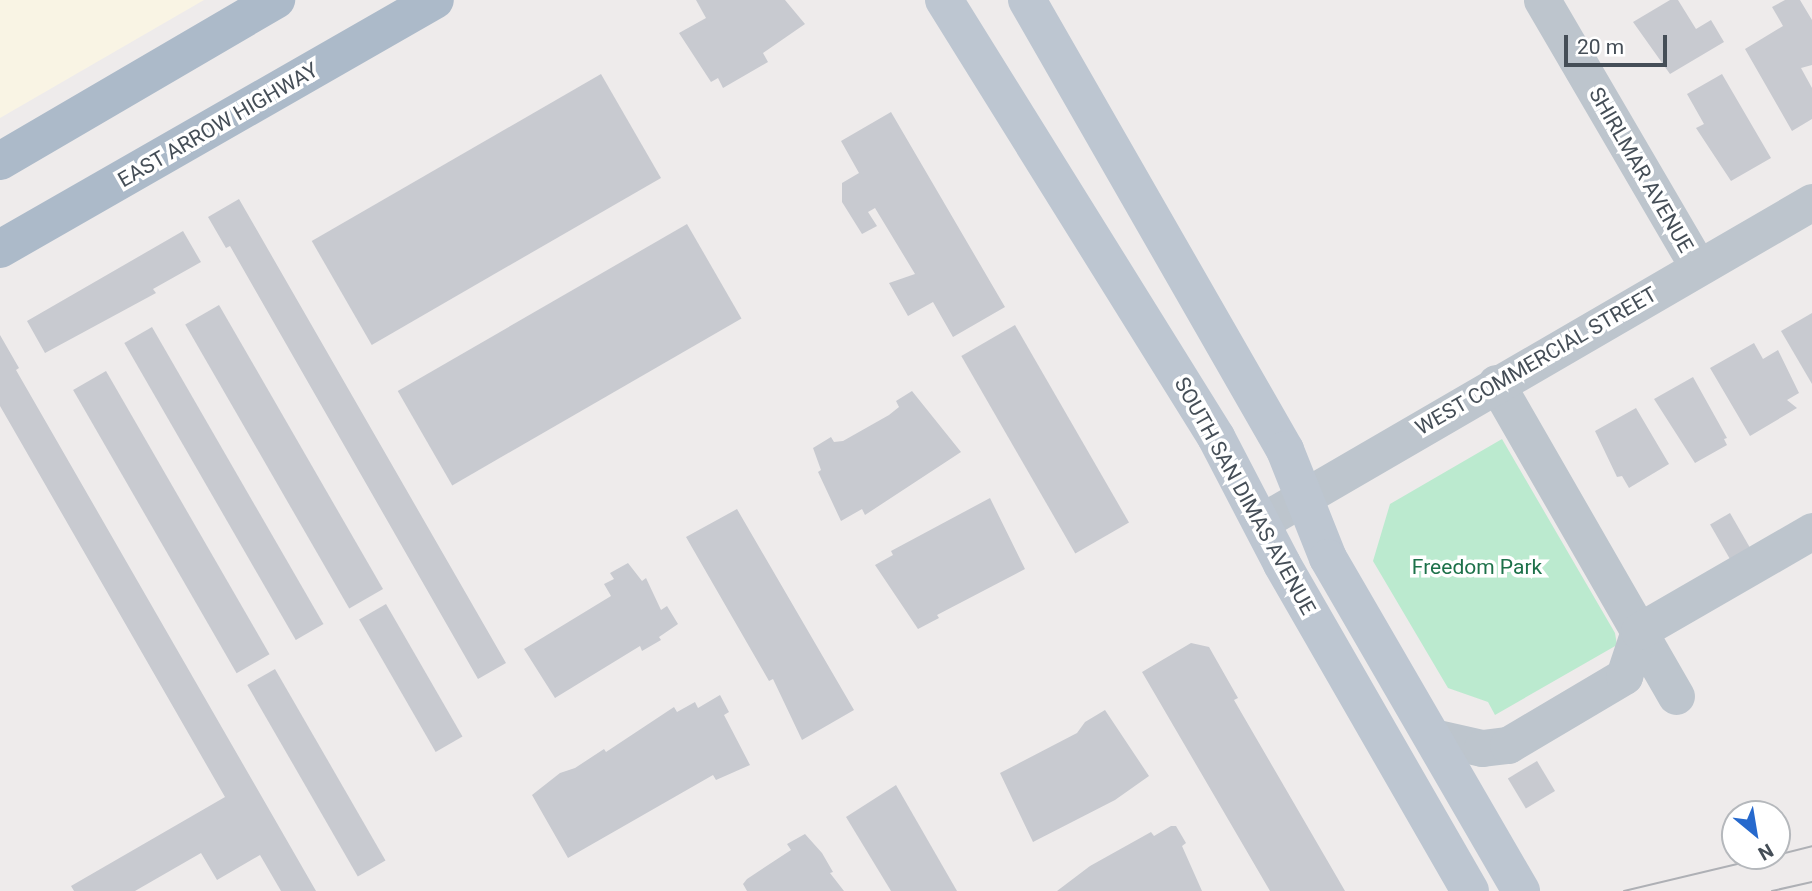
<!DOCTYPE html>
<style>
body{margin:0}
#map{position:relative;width:1812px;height:891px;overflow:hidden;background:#eeebeb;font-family:Roboto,sans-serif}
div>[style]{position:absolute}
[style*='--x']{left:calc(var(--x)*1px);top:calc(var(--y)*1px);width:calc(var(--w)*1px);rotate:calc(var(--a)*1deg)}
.commercial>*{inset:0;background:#f9f4e4}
.green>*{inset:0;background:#bbeacf}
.building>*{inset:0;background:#c8cad0;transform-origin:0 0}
.street>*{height:37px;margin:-18.5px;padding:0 18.5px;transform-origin:18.5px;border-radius:18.5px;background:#bdc5cd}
.secondary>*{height:38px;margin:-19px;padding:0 19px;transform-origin:19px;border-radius:19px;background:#bdc6d1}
.primary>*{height:38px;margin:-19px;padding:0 19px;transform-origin:19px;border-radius:19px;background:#acbac9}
.tram>*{height:2px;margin:-1px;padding:0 1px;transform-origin:1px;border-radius:1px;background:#aeb0b5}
span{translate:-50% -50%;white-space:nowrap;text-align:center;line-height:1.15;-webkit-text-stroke:7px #fff;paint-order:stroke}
.street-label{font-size:21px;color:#454e57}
.park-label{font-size:21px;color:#1d714a}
.north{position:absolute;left:1721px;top:800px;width:70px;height:70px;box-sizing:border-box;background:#fff;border:2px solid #b5b8bc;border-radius:50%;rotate:150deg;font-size:19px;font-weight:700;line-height:28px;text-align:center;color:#454e57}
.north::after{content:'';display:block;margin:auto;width:24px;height:32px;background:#2669cd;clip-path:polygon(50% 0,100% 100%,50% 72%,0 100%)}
.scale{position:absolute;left:1564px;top:35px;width:103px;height:32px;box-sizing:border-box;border:4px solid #454e57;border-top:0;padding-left:9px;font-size:21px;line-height:24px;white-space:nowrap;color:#454e57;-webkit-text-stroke:5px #fff;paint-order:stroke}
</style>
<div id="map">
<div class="commercial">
<i style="clip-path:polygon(0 0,204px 0,0 118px)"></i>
</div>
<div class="green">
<i style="clip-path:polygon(1502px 439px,1615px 633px,1617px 645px,1495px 715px,1488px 702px,1448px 688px,1373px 561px,1390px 504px)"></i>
</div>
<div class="building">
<i style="clip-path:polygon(696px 0,785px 0,805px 24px,763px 53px,768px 62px,723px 88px,718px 78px,711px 82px,679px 33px,706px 18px)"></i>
<i style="clip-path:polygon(1670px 0,1678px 0,1696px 29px,1711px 20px,1724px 42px,1670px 74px,1633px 22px)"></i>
<i style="clip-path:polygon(1785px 0,1800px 0,1812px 20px,1812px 65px,1801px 68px,1812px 88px,1812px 119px,1792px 131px,1745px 49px,1783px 26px,1772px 7px)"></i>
<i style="left:601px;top:74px;width:120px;height:334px;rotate:60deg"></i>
<i style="clip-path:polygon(1722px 74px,1771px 158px,1731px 181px,1696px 128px,1704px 124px,1687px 94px)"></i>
<i style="clip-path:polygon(891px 112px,1005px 307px,953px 337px,933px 302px,908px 316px,889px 283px,915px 274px,875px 208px,868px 212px,877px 226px,862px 234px,842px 202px,842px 183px,859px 173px,841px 141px)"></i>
<i style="clip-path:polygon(239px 199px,506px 663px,478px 679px,230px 246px,226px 248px,208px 217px)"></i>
<i style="left:687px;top:224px;width:109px;height:334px;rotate:60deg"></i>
<i style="clip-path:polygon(183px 231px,201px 262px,153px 289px,156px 293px,45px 353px,27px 321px)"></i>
<i style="left:219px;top:305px;width:328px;height:39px;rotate:60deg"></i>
<i style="clip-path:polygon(1812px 313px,1812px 384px,1781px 331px)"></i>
<i style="left:1015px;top:325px;width:228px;height:62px;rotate:60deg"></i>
<i style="left:152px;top:327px;width:343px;height:32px;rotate:60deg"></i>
<i style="clip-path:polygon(0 335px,19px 368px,16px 370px,316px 891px,281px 891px,260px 855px,217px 880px,201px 853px,135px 891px,74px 891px,71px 886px,225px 797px,0 406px)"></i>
<i style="clip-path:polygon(1754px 343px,1763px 359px,1778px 350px,1799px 393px,1787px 400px,1797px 408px,1750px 436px,1710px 368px)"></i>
<i style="left:106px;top:371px;width:327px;height:38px;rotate:60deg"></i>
<i style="clip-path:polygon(1693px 377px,1727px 438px,1724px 439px,1727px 445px,1695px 463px,1654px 399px)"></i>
<i style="clip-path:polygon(912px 391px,961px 452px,865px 515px,862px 509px,841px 521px,818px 472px,821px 470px,813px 448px,831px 437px,834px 442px,843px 441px,889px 415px,899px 407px,896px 401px)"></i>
<i style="clip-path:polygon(1636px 408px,1669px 464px,1629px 488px,1622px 476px,1617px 477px,1595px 431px)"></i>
<i style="clip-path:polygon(990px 498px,1025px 569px,937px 615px,939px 618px,918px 629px,875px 565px,893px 555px,891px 551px)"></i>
<i style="clip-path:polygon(737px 509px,854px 710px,802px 740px,773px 679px,769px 681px,686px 537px)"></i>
<i style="left:1730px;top:513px;width:40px;height:23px;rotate:60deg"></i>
<i style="clip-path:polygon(628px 563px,642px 581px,646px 578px,661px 610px,667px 606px,678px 624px,659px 637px,661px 640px,642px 651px,640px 646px,555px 698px,524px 649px,611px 596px,604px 584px,614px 579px,610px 573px)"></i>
<i style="left:386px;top:604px;width:153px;height:31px;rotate:60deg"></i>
<i style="clip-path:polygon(1191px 643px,1209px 647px,1238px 698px,1234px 700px,1345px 891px,1270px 891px,1142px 672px)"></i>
<i style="left:275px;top:669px;width:221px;height:32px;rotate:60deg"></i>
<i style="clip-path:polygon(720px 695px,729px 712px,724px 715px,750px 765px,716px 780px,713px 775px,568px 858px,532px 795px,560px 773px,575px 768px,604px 749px,606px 752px,674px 707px,677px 712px,695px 702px,698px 708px)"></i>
<i style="clip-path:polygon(1105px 710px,1149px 776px,1115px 800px,1033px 842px,1000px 773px,1077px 733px,1085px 722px)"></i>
<i style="left:1537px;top:761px;width:35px;height:34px;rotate:59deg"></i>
<i style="clip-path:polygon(896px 785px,957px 891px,891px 891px,846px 817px)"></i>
<i style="clip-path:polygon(1171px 826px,1176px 826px,1186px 843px,1182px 846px,1202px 891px,1057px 891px,1090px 866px,1151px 832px,1154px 836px)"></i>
<i style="clip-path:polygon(805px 834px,822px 853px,833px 872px,830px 873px,844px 891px,747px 891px,743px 884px,747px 879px,791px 850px,787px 844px)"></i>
</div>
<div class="street">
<i style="--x:1542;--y:0;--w:309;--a:59.7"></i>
<i style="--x:1496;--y:383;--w:361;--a:60.1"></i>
<i style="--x:1261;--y:522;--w:637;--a:-30.15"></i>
<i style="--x:1433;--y:737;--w:50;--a:12.7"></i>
<i style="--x:1482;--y:748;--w:26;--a:-7"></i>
<i style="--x:1508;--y:745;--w:135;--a:-30.7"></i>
<i style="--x:1624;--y:676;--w:47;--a:-71.6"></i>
<i style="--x:1639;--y:631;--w:200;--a:-30"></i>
</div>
<div class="secondary">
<i style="--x:944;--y:0;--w:515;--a:58.1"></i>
<i style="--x:1216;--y:437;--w:143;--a:62.5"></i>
<i style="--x:1282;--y:564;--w:377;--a:60.1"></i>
<i style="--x:1027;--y:0;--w:519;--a:60.17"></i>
<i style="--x:1285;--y:450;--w:116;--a:68.3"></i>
<i style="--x:1328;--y:558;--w:385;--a:59.9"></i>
</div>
<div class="primary">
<i style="--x:0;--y:161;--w:320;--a:-30.3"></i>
<i style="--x:0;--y:249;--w:501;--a:-29.79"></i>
</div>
<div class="tram">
<i style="--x:1777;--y:855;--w:36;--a:-14"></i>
<i style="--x:1624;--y:891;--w:151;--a:-13.4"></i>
<i style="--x:1772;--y:891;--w:41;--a:-12.7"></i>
</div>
<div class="street-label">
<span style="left:218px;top:125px;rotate:-30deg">EAST ARROW HIGHWAY</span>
<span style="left:1641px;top:170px;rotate:60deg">SHIRLMAR AVENUE</span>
<span style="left:1536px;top:361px;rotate:-30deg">WEST COMMERCIAL STREET</span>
<span style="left:1245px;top:496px;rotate:61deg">SOUTH SAN DIMAS AVENUE</span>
</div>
<div class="park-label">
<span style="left:1477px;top:567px">Freedom Park</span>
</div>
<div class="north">N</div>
<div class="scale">20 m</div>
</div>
